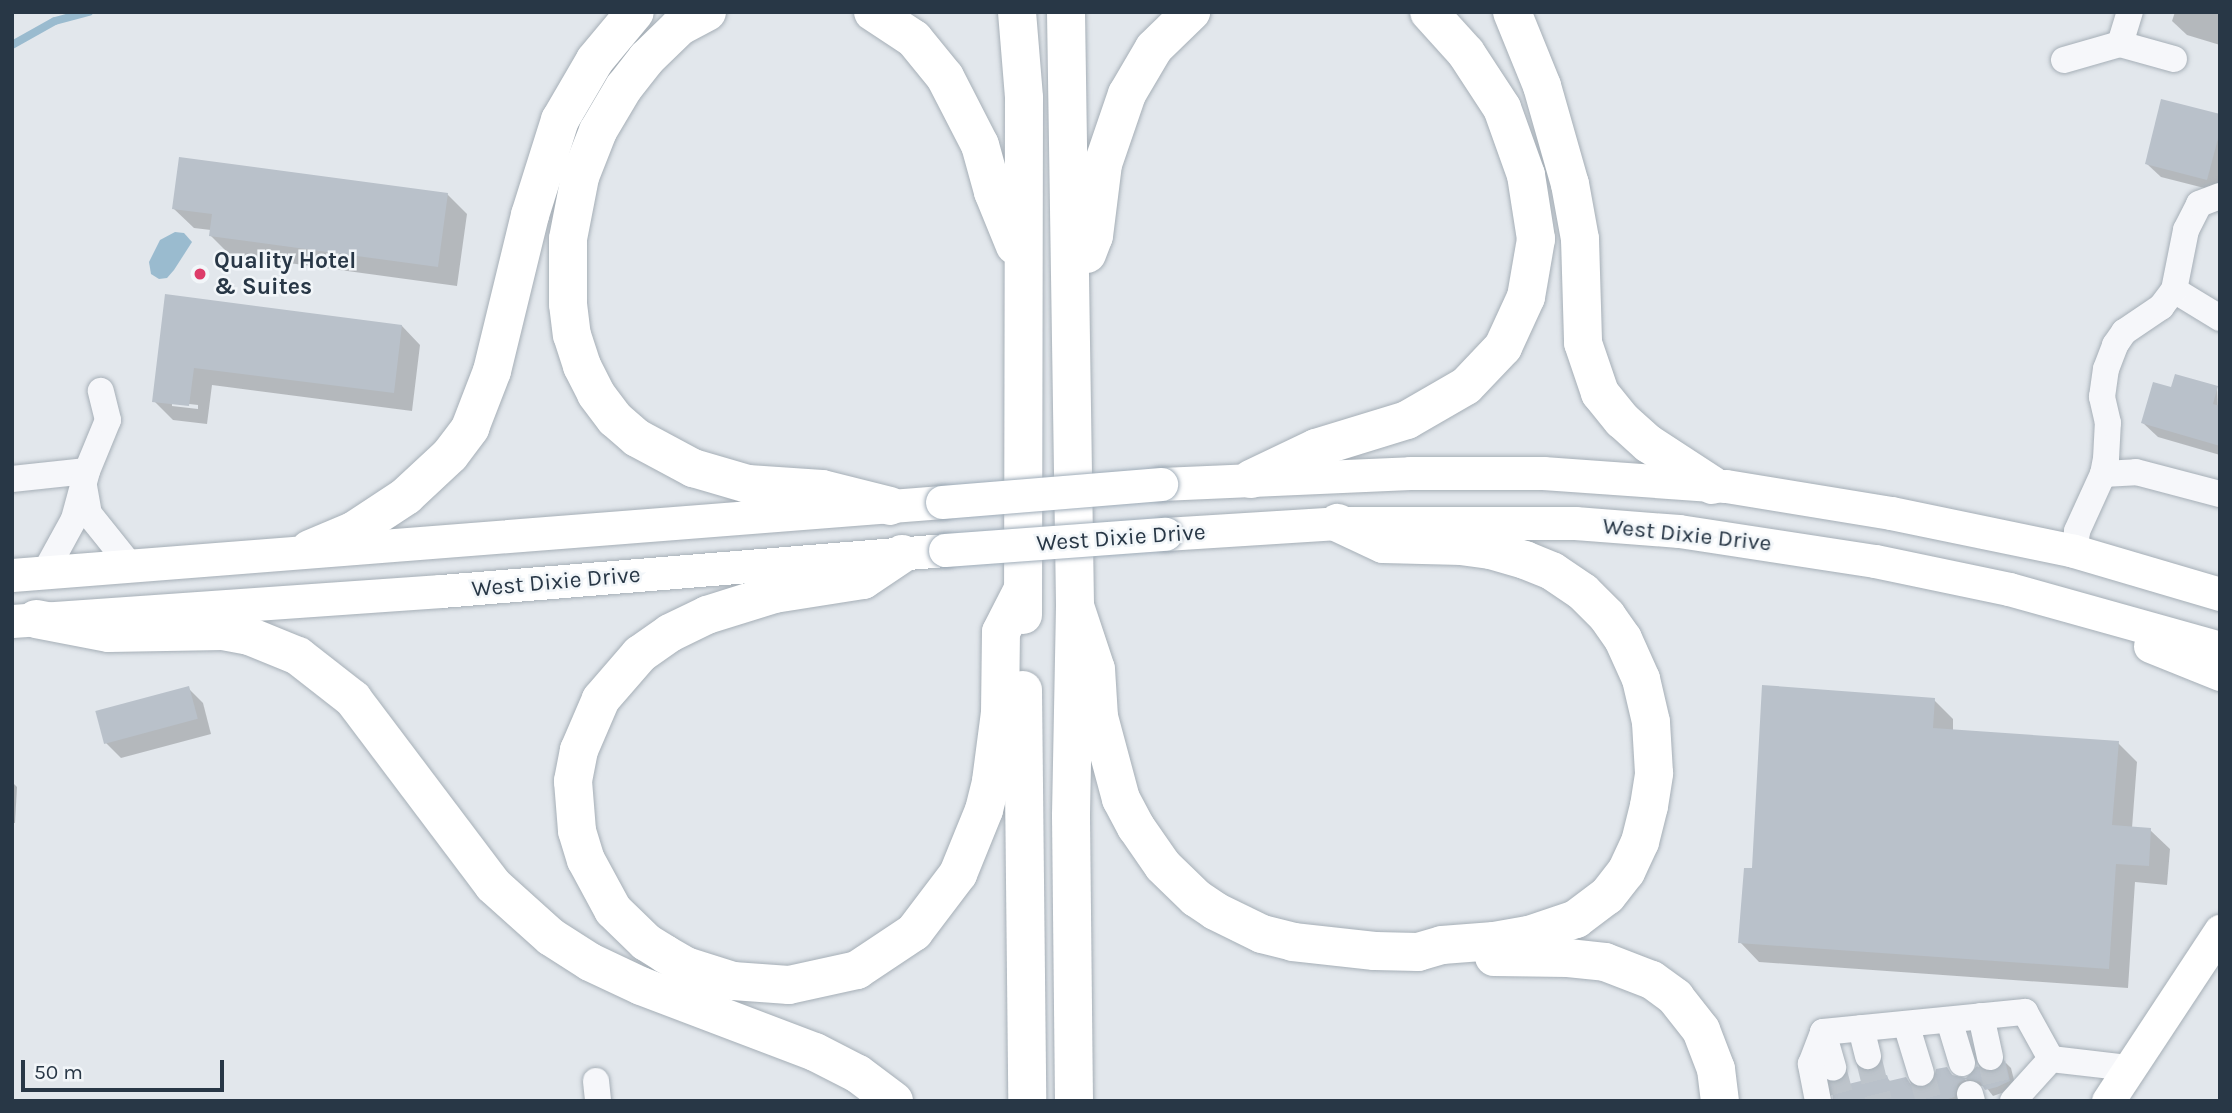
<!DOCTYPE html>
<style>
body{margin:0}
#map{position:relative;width:2232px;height:1113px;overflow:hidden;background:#e2e7ec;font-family:Karla,sans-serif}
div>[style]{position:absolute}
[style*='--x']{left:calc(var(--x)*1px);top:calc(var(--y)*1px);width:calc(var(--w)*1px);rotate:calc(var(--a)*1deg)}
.water>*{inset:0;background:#9abbcf}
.shadow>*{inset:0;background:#0003}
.stream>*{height:8px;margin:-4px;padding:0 4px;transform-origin:4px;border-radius:4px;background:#9abbcf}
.building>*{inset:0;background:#b9c1ca;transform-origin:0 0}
.minor-tunnel>*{height:26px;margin-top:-13px;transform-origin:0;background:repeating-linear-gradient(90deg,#bdc4cb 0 26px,transparent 0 39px)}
.roads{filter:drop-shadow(0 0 2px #a6afb7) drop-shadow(0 0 2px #a6afb7)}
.minor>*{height:26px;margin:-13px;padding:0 13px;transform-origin:13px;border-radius:13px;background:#f6f7fa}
.major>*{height:33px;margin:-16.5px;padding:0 16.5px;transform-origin:16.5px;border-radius:16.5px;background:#fff}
.highway>*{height:38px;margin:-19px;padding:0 19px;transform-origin:19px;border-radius:19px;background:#fff}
.bridges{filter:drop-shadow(0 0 2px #a0adb9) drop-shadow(0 0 2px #a0adb9)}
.major-bridge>*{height:33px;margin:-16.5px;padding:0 16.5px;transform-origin:16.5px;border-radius:16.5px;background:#fff}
.dots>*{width:19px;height:19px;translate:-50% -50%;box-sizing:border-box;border:4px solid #f2f6f9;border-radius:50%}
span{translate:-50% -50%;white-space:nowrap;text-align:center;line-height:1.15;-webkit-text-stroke:5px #f2f6f9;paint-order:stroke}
.poi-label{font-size:23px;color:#283746;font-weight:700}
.left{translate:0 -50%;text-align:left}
.street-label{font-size:23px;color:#283746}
.frame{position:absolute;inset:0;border:14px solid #283746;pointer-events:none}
.scale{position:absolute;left:21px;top:1060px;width:203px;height:32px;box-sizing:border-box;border:4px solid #283746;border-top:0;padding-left:9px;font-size:21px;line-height:24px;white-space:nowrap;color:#283746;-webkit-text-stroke:5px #f2f6f9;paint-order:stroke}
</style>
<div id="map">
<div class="water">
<i style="clip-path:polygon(175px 232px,184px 233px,192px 242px,174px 270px,167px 278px,159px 279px,151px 274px,149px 262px,160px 240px)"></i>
</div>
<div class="shadow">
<i style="clip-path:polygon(2175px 12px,2220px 12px,2220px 45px,2187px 35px,2172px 21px)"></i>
<i style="clip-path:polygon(2220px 116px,2220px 192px,2161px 177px,2147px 164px)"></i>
<i style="clip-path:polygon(447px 194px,467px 214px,457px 286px,230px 255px,211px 236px,211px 230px,194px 228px,174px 209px)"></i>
<i style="clip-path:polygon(evenodd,167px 296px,402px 326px,420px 345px,412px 411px,212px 385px,207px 424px,173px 420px,154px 401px,167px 296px,172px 402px,198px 405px,198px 409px,172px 406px,172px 402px)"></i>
<i style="clip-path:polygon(2217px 388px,2220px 455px,2158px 437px,2143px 423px,2172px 389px)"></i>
<i style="clip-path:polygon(188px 688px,203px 703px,211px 734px,121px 758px,106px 743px)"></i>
<i style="clip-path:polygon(1934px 700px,1953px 719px,1953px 731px,2118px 743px,2137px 762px,2132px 828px,2150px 830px,2170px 849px,2167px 885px,2135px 882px,2128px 988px,1759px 962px,1740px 942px,1753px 870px)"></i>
<i style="clip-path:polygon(12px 782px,17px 787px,15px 823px,12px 823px)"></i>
<i style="clip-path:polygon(2006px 1063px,2011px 1068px,2016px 1088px,1993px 1096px,1986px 1087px,1974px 1084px,1962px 1101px,1838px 1101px,1886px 1077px,1891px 1082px,1905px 1078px,1913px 1087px,1925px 1090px,1934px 1084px,1946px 1069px,1954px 1077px,1966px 1080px,1978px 1068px,1984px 1073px,1994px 1074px)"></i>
</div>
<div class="stream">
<i style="--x:12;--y:45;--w:49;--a:-29.2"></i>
<i style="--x:55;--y:21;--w:35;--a:-15"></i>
</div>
<div class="building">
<i style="clip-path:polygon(2161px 99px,2220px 114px,2220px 131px,2207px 180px,2145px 164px)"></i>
<i style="clip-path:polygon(179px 157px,448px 193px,438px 267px,209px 236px,212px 214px,172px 209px)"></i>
<i style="clip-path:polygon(165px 294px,402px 325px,394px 393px,194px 368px,189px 406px,152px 402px)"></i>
<i style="clip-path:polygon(2175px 374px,2218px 386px,2213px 404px,2220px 406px,2220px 446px,2141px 423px,2153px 382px,2171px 387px)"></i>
<i style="clip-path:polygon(1762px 685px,1935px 698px,1933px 728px,2119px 741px,2112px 825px,2151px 828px,2149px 866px,2116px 864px,2109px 969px,1738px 943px,1744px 868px,1752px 868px)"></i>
<i style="left:189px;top:686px;width:34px;height:97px;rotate:75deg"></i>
<i style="clip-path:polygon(2005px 1060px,2010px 1081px,1997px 1087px,1985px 1090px,1980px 1082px,1966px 1079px,1958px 1084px,1955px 1097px,1941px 1101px,1833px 1101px,1832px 1088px,1873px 1078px,1887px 1075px,1889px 1081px,1906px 1077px,1911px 1085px,1925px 1088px,1933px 1083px,1936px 1069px,1947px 1067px,1952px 1075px,1966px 1078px,1977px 1066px,1985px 1072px,1994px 1072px,2001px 1068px)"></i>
</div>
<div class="minor-tunnel">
<i style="--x:1868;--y:1056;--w:46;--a:76.3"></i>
<i style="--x:1990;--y:1057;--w:31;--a:77"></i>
<i style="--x:1833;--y:1068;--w:34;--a:75"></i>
<i style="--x:1921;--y:1073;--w:29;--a:74"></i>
</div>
<div class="roads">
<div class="minor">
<i style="--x:2120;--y:44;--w:34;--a:-73"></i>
<i style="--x:2064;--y:60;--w:58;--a:-15.9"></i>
<i style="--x:2120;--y:44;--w:56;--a:15.5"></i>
<i style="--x:2174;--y:290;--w:54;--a:31.3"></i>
<i style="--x:2103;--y:474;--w:33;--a:-3"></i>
<i style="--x:2136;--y:472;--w:87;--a:14.7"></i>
<i style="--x:12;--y:479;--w:75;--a:-6.1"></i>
<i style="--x:84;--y:486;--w:28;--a:80"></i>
<i style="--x:89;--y:514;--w:64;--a:51.3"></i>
<i style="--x:2074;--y:551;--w:20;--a:-81"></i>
<i style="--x:2077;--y:531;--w:63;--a:-65.5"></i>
<i style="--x:2103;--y:474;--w:15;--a:-79"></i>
<i style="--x:2106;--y:459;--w:36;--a:-87"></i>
<i style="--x:2108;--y:423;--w:27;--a:-103"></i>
<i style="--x:2102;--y:397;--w:28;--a:-82"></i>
<i style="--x:2106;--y:369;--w:26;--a:-69"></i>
<i style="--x:2115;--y:345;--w:16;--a:-55"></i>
<i style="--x:2124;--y:332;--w:45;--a:-34"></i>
<i style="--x:2161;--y:307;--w:21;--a:-53"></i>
<i style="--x:2174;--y:290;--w:61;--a:-78.7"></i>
<i style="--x:2186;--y:230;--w:29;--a:-63"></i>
<i style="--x:2199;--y:204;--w:22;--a:-21"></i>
<i style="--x:45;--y:572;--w:60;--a:-61.3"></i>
<i style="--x:74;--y:519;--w:50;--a:-74.8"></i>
<i style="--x:87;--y:471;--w:55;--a:-67.6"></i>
<i style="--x:108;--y:420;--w:30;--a:-104"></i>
<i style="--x:1981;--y:1016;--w:42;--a:77.6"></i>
<i style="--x:1949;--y:1020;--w:45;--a:73.2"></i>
<i style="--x:1906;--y:1024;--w:51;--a:73"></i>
<i style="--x:1861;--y:1028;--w:29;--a:76"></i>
<i style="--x:1823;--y:1032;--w:37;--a:74"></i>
<i style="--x:2051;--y:1059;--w:79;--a:6.6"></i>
<i style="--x:596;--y:1081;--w:20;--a:84"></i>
<i style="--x:1970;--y:1094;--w:7;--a:74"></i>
<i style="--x:1818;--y:1101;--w:38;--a:-101"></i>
<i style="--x:1811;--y:1064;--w:34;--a:-69"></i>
<i style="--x:1823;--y:1032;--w:203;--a:-5.7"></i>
<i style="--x:2025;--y:1012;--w:54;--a:61"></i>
<i style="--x:2013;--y:1101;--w:57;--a:-47.9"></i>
</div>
<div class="major">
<i style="--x:1161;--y:484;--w:249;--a:-2.5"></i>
<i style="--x:1410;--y:473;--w:133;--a:0"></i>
<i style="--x:1543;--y:473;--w:183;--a:4.1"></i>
<i style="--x:1726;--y:486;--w:167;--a:9.3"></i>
<i style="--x:1891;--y:513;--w:187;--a:11.7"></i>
<i style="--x:2074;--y:551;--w:152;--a:16.4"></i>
<i style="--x:1165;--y:534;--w:173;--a:-3.6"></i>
<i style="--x:1338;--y:523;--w:237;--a:0"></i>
<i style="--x:1575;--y:523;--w:104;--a:4.4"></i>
<i style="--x:1679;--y:531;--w:198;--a:8.7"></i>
<i style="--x:1875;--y:561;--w:137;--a:11.8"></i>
<i style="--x:2009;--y:589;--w:219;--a:15.6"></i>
<i style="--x:12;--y:575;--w:933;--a:-4.49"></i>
<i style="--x:12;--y:621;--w:430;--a:-4"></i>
<i style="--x:441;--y:591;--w:506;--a:-4.65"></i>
<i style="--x:2150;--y:646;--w:75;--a:21.8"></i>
<i style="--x:2108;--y:1101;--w:204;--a:-56.6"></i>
</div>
<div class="highway">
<i style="--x:707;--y:12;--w:32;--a:152"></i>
<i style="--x:679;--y:27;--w:45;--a:135.9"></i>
<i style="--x:647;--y:58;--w:37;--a:128"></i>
<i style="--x:624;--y:87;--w:51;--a:120.6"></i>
<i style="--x:598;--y:131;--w:49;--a:111.4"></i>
<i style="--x:580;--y:177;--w:63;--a:101"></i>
<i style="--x:568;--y:239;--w:65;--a:90"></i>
<i style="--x:568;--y:304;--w:31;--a:83"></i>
<i style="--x:572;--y:335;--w:33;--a:72"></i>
<i style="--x:582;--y:366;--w:31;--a:63"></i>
<i style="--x:596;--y:394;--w:31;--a:53"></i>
<i style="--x:615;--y:419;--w:29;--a:41"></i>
<i style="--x:637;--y:438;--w:64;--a:28.2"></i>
<i style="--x:693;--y:468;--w:57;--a:16.2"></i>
<i style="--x:748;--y:484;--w:74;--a:3.9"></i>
<i style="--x:822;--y:489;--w:70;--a:14"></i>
<i style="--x:873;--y:12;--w:49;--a:33.4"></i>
<i style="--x:914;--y:39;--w:49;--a:50.8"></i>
<i style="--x:945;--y:77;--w:76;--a:62.8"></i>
<i style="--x:980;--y:145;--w:49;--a:74.5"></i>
<i style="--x:993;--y:192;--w:58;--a:67.8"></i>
<i style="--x:1017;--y:12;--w:86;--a:85.3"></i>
<i style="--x:1024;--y:98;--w:517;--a:90.11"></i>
<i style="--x:1066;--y:12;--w:594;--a:89.13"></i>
<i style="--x:1075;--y:606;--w:210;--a:91.1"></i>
<i style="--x:1071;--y:816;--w:285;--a:89.4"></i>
<i style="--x:1512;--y:12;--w:80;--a:67.9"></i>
<i style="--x:1542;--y:86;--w:102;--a:74.1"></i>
<i style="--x:1570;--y:184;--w:56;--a:79.7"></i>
<i style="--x:1580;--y:239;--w:104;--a:88.3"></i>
<i style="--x:1583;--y:343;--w:53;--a:71.2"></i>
<i style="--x:1600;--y:393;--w:35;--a:51"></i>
<i style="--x:1622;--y:420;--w:36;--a:42"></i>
<i style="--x:1649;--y:444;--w:75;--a:33.1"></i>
<i style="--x:1087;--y:254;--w:19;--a:-69"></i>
<i style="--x:1094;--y:236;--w:73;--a:-82.9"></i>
<i style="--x:1103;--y:164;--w:74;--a:-71.1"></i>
<i style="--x:1127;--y:94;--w:53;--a:-59.6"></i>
<i style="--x:1154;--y:48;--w:52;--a:-44.2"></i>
<i style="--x:1251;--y:479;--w:72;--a:-25.5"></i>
<i style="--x:1316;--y:448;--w:95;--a:-17.1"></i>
<i style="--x:1407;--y:420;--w:68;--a:-30"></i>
<i style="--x:1466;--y:386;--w:54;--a:-46.5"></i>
<i style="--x:1503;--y:347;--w:55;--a:-65.3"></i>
<i style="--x:1526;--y:297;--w:59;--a:-80.2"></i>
<i style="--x:1536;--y:239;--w:65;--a:-98.9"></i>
<i style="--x:1526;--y:175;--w:71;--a:-109.7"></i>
<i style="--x:1502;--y:108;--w:66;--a:-123.2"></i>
<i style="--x:1466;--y:53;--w:55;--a:-132.1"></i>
<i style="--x:310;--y:549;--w:47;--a:-22.7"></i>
<i style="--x:353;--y:531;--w:64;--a:-33.4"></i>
<i style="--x:406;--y:496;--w:60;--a:-43"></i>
<i style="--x:450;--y:455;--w:34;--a:-53"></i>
<i style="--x:470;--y:428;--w:61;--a:-68.9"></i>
<i style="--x:492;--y:371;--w:161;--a:-76.3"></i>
<i style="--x:530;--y:215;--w:100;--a:-72.5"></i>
<i style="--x:560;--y:120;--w:69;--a:-59.7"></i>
<i style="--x:595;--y:60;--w:62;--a:-50.2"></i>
<i style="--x:902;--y:554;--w:47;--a:146.3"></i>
<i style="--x:863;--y:580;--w:90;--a:171.1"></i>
<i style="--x:774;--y:594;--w:70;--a:162.6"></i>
<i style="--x:707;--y:615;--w:41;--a:154.1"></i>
<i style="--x:670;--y:633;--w:37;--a:145"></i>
<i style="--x:640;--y:654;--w:60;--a:130.9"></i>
<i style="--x:601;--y:699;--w:56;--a:113.3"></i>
<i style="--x:579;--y:750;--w:32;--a:101"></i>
<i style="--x:573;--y:781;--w:50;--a:85.4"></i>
<i style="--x:577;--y:831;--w:30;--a:73"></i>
<i style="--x:586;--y:860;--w:57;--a:61.6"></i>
<i style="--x:613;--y:910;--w:46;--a:44.1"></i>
<i style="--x:646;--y:942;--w:22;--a:32"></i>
<i style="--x:665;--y:954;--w:24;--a:30"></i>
<i style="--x:686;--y:966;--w:49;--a:17.7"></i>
<i style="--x:733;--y:981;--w:56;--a:4.1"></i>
<i style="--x:789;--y:985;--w:70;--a:-12.4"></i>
<i style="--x:857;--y:970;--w:69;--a:-33.7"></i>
<i style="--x:914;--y:932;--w:73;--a:-52.8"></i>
<i style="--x:958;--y:874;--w:69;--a:-67.9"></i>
<i style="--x:984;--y:810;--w:30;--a:-76"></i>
<i style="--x:991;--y:781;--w:69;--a:-82.5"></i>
<i style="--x:1000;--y:713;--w:81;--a:-89.3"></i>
<i style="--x:1001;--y:632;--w:48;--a:-62.9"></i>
<i style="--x:1075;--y:606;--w:66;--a:71.6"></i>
<i style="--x:1096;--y:669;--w:48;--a:86.4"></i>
<i style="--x:1099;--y:717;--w:85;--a:75"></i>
<i style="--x:1121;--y:799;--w:32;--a:62"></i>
<i style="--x:1136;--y:827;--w:47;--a:55.3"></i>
<i style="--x:1163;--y:866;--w:46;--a:44.1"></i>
<i style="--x:1196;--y:898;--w:23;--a:34"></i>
<i style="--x:1215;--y:911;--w:52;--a:26.1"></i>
<i style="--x:1262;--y:934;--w:32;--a:14"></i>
<i style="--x:1293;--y:942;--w:82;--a:6.3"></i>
<i style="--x:1375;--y:951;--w:43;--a:1.3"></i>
<i style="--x:1418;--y:952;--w:25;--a:-16"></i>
<i style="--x:1442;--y:945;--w:52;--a:-4.4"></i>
<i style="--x:1494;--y:941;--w:36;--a:-10"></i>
<i style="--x:1529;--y:935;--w:50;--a:-18.8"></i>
<i style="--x:1576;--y:919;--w:39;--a:-37"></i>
<i style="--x:1607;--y:896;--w:31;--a:-52"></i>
<i style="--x:1626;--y:872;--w:33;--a:-65"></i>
<i style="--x:1640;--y:842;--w:37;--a:-76"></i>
<i style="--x:1649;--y:806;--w:33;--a:-81"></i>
<i style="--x:1654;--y:773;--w:51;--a:-93.4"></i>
<i style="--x:1651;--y:722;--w:44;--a:-103.1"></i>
<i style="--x:1641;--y:679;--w:44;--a:-114.2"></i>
<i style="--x:1623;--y:639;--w:28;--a:-125"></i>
<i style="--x:1607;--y:616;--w:34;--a:-135"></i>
<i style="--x:1583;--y:592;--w:37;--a:-146"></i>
<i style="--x:1552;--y:571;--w:29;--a:-158"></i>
<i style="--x:1525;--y:560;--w:36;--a:-164"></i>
<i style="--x:1490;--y:550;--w:28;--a:-172"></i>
<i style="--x:1462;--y:546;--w:79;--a:-178.5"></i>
<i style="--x:1383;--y:544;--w:50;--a:-155"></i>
<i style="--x:36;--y:619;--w:74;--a:10.9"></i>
<i style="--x:109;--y:633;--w:114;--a:-1"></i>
<i style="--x:223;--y:631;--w:26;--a:11"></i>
<i style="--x:249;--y:636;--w:53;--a:22.2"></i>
<i style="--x:298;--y:656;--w:70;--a:38"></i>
<i style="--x:353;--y:699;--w:233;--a:53"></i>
<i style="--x:493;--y:885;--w:78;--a:41.9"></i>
<i style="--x:551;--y:937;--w:46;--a:32.7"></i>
<i style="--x:590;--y:962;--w:56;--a:25.2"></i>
<i style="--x:641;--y:986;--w:186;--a:20.8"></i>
<i style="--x:815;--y:1052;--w:48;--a:27.1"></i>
<i style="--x:858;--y:1074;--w:45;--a:36.9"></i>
<i style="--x:1023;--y:690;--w:411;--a:89.4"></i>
<i style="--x:1494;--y:957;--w:74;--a:0.8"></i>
<i style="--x:1568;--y:958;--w:37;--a:6"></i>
<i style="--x:1605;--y:962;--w:50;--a:21"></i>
<i style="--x:1652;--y:980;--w:29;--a:36"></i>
<i style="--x:1675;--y:997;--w:42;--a:51.8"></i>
<i style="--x:1701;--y:1030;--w:42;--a:69"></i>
<i style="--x:1716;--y:1069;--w:32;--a:83"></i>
</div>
</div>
<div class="bridges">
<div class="major-bridge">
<i style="--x:942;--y:502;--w:220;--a:-4.7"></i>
<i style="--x:945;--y:550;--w:221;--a:-4.2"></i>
</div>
</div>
<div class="dots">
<i style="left:200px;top:274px;background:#dd3c69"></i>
</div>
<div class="poi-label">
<span class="left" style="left:214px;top:274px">Quality Hotel<br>&amp; Suites</span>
</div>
<div class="street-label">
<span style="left:1687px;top:535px;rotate:6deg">West Dixie Drive</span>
<span style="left:1121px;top:538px;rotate:-4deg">West Dixie Drive</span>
<span style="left:556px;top:582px;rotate:-5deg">West Dixie Drive</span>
</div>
<div class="frame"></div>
<div class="scale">50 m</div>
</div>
